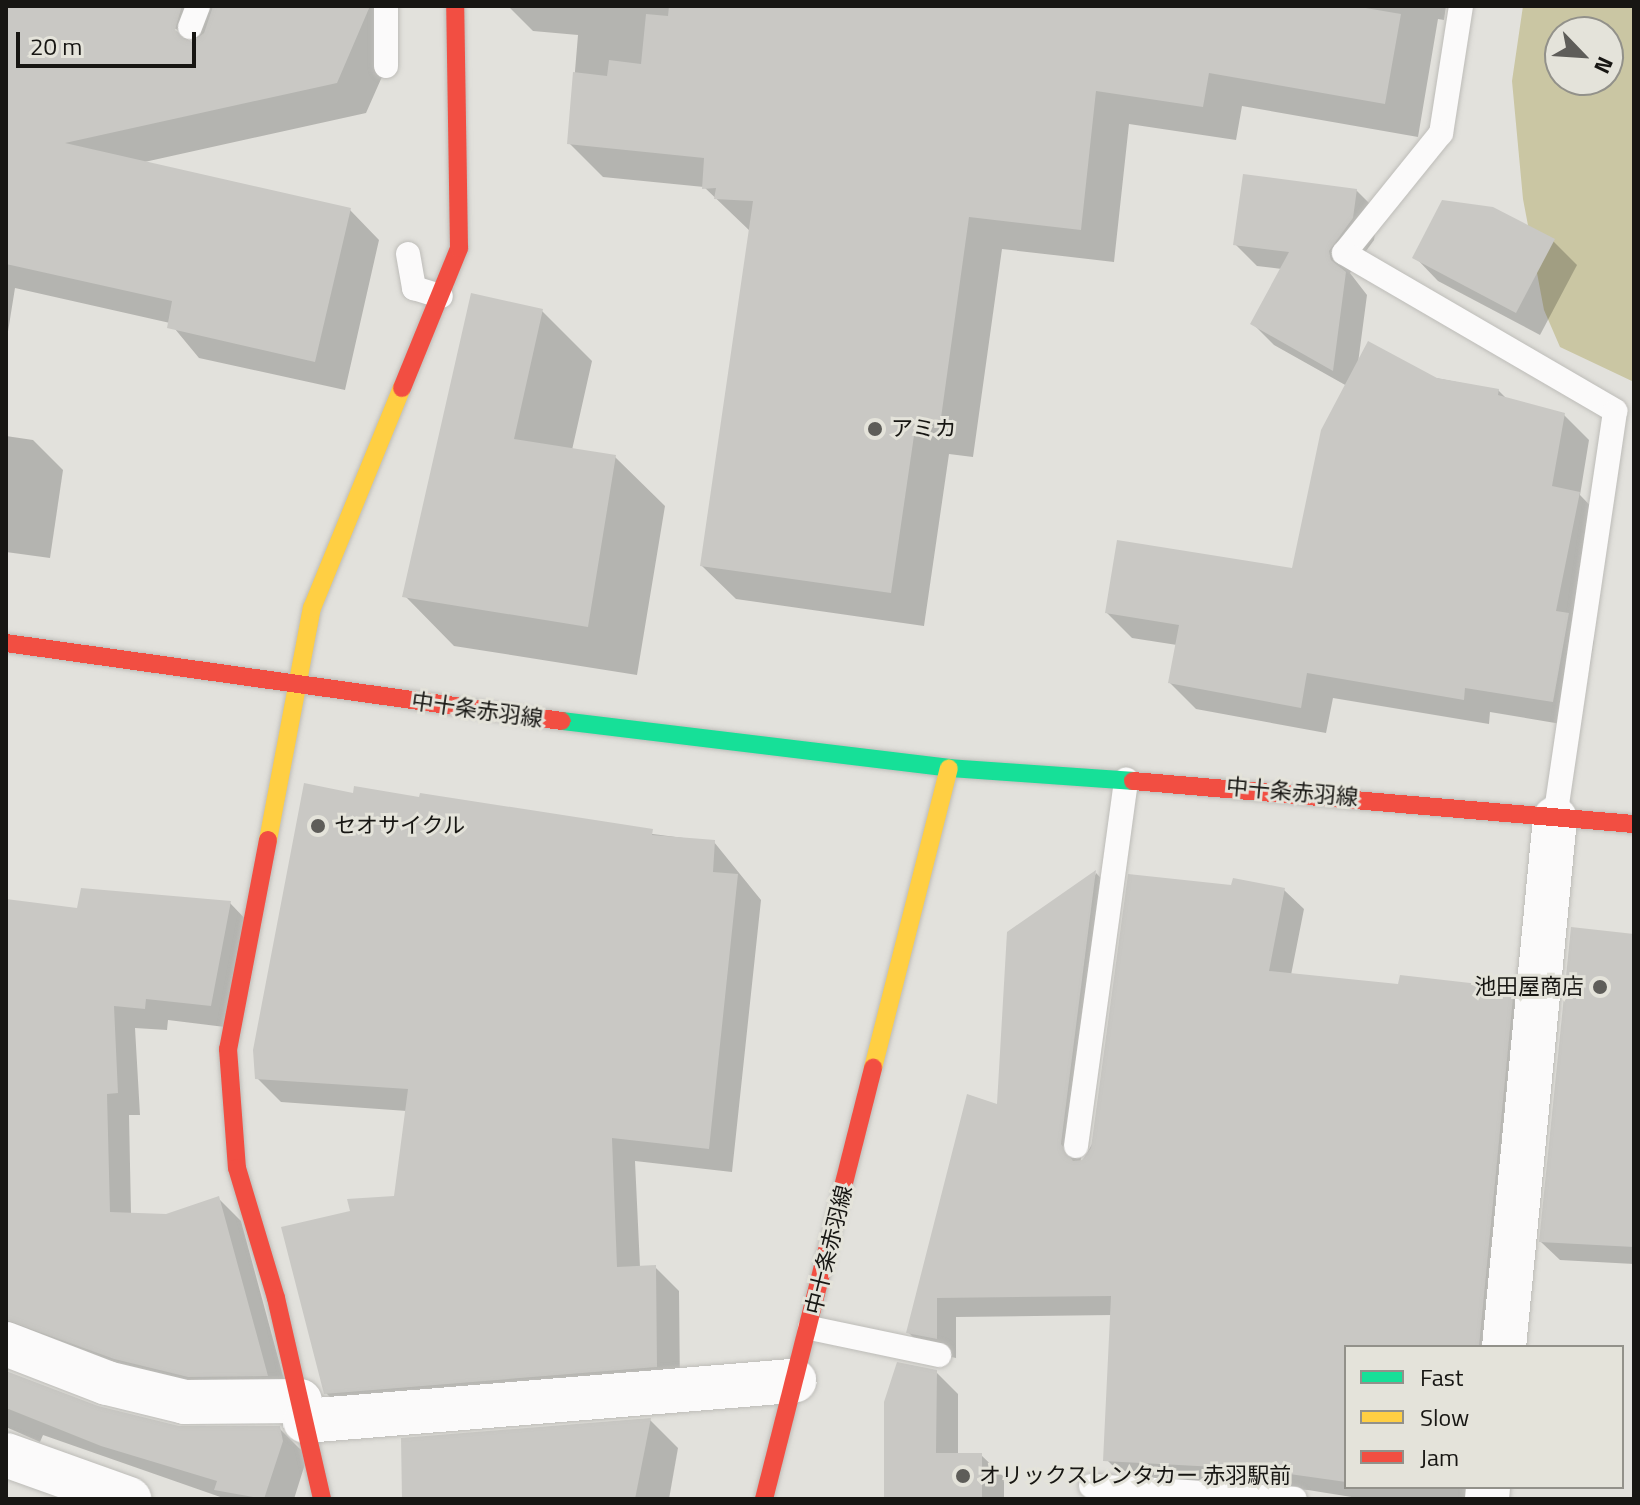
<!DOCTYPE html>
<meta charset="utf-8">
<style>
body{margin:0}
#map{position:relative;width:1640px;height:1505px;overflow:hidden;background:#e2e1dc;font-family:"Titillium Web","Noto Sans JP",sans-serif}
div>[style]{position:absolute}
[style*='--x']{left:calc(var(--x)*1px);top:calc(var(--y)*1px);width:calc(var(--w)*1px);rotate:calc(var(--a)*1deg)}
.forest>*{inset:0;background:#cac6a3}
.shadow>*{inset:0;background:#0003}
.building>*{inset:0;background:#c9c8c4}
.roads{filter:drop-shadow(0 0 2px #bdbcb8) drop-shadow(0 0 2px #bdbcb8)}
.lane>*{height:24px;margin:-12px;padding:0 12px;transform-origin:12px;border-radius:12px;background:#fbfafa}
.street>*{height:44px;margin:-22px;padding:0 22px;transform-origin:22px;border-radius:22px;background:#fbfafa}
.fast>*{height:18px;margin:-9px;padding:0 9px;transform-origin:9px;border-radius:9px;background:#16e098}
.slow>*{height:18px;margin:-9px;padding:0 9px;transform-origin:9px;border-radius:9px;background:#ffcf43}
.jam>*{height:18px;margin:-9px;padding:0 9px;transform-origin:9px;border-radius:9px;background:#f24e42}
.dots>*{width:22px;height:22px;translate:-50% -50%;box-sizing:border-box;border:4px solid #e4e3da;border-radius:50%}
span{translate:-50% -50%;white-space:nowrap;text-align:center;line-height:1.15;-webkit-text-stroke:6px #e4e3da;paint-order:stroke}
.poi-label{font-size:22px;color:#171613}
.left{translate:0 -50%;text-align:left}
.right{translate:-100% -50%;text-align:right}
.street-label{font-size:22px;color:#171613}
.frame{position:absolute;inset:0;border:8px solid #171613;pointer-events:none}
.legend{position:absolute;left:1344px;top:1345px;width:280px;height:144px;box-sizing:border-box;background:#e4e3da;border:2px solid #92918a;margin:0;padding:10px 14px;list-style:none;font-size:24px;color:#171613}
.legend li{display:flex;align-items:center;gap:16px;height:40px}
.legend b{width:40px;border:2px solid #92918a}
.north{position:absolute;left:1544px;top:16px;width:80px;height:80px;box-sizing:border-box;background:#e4e3da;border:2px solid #92918a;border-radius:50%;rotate:115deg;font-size:22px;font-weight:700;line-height:32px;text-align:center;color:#171613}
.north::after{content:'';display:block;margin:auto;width:28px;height:36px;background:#5e5d59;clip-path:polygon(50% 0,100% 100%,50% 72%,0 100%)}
.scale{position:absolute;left:16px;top:32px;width:180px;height:36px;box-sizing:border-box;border:4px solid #171613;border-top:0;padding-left:10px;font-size:24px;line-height:28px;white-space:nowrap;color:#171613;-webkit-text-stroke:6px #e4e3da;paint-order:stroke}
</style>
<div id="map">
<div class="forest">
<i style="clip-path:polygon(evenodd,1523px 6px,1634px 6px,1634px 382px,1560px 347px,1544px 310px,1523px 199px,1512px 81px,1523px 6px,1560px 32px,1608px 32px,1608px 80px,1560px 80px,1560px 32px)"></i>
</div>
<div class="shadow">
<i style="clip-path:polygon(122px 6px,398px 6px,386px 35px,396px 45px,366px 113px,140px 163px,350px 210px,379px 240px,345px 390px,199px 358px,170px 323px,15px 288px,6px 344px,6px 25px,233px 77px,209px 43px)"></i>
<i style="clip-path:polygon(508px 6px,1446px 6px,1444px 20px,1438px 19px,1418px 137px,1242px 106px,1236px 140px,1129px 124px,1114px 262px,1002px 249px,973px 457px,949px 454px,924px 626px,736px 599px,702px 566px,751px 232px,704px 187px,603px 177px,569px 143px,578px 35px,533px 31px)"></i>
<i style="clip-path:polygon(1356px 190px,1378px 212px,1374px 240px,1350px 273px,1367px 295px,1358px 363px,1498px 390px,1508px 400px,1563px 414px,1589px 440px,1580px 495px,1604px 520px,1583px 630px,1594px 641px,1579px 727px,1490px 712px,1489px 724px,1333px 698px,1326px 733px,1196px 709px,1170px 683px,1177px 645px,1132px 638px,1107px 613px,1293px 570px,1347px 386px,1274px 345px,1252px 323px,1282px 269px,1257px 266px,1235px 244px)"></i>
<i style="clip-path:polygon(1553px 241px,1577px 265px,1540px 335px,1438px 281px,1415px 257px)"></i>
<i style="clip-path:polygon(542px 311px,592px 361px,572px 450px,615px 457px,665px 506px,637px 675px,454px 646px,405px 596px)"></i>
<i style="clip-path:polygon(6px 436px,33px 440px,63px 470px,50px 558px,6px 552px)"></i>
<i style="clip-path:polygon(355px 795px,714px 842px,761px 900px,732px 1172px,635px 1161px,640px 1267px,655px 1267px,679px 1291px,680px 1390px,350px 1417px,326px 1393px,352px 1213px,396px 1198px,407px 1111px,281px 1102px,257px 1078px)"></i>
<i style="clip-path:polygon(1096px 873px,1114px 892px,1080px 1166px,1233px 887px,1284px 890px,1304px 909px,1291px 975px,1400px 986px,1513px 990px,1532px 1009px,1500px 1347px,1346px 1347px,1346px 1487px,1487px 1487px,1485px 1499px,1364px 1499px,1308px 1490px,1125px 1478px,1105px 1458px,1112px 1315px,956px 1317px,956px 1358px,928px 1352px,908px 1332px)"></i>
<i style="clip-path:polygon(6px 901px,78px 910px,230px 903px,252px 926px,233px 1028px,168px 1020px,167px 1030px,135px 1028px,140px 1115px,129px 1115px,131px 1214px,166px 1216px,219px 1199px,241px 1221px,289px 1398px,6px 1362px)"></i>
<i style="clip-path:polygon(1634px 936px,1634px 1264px,1560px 1260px,1541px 1242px)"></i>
<i style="clip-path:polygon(936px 1372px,958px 1394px,958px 1455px,981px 1455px,1004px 1477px,1004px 1499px,886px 1499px)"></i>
<i style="clip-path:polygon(6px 1373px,100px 1409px,185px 1429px,279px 1428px,302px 1451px,305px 1464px,294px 1499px,226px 1499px,43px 1435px,40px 1442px,6px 1427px)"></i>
<i style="clip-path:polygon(650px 1420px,678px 1448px,669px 1499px,404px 1499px)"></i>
</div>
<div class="building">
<i style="clip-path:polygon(6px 6px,182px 6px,175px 30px,192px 42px,204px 33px,213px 6px,370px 6px,337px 83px,65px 143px,351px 208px,315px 362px,167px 328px,172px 301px,6px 264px)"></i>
<i style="clip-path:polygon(669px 6px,1354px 6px,1401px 14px,1385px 104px,1209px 73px,1203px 107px,1096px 91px,1081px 230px,969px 217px,940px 425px,916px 422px,891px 593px,700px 566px,753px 201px,714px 199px,716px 188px,702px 189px,704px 158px,567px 144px,573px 72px,607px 76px,609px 60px,641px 64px,646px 14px,668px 16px)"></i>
<i style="clip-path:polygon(1243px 174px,1357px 189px,1353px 218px,1329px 251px,1331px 260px,1346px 272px,1333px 371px,1250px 324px,1289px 252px,1233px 245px)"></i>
<i style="clip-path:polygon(1442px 200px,1493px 207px,1555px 239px,1516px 313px,1412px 258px)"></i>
<i style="clip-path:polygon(471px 293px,543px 309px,514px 439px,616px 455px,588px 627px,402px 597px)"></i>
<i style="clip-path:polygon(1368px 341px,1437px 378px,1499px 389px,1498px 395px,1565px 413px,1552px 486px,1580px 492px,1556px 611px,1569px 613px,1553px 702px,1465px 688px,1464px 700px,1307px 673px,1301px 708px,1168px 683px,1179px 625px,1105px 613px,1117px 540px,1292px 568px,1321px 430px)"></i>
<i style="clip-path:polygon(304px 783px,353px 793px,354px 786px,419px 797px,420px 793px,653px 829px,652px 835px,715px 840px,713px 872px,738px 874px,709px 1149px,612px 1138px,617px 1267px,656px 1265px,657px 1367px,324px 1394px,281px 1227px,350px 1211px,347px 1199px,394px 1196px,408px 1089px,255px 1079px,253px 1050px)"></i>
<i style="clip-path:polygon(1096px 870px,1061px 1144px,1073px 1161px,1082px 1160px,1091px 1148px,1128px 874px,1231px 885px,1233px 878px,1285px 888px,1269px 971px,1398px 984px,1400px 975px,1514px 988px,1479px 1347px,1346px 1347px,1346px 1482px,1254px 1469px,1103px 1461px,1111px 1296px,937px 1298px,937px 1339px,906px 1333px,967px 1094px,997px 1104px,1007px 932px)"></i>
<i style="clip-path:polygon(81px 888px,231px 901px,211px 1006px,146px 999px,145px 1009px,114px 1006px,118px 1093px,107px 1094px,110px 1212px,166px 1214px,219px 1196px,268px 1376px,188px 1377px,114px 1359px,6px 1320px,6px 899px,77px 908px)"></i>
<i style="clip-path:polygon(1571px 927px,1634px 934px,1634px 1247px,1539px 1242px)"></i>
<i style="clip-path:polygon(897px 1362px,937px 1370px,936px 1453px,982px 1453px,982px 1499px,884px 1499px,884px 1402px)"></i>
<i style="clip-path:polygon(6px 1371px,98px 1406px,179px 1426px,280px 1426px,283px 1441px,264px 1499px,214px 1490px,217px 1481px,101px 1446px,6px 1408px)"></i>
<i style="clip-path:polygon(651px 1418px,635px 1499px,402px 1499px,401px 1438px)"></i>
</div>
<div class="roads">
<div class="lane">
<i style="--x:1461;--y:6;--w:129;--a:98.9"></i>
<i style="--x:1441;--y:133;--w:154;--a:128.9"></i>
<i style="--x:1344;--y:253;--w:314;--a:30.2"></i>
<i style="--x:190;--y:27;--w:22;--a:-69"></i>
<i style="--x:386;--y:66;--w:60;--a:-90"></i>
<i style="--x:408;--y:254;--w:35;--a:80"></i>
<i style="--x:414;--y:288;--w:28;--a:17"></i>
<i style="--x:1555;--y:818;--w:411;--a:-81.6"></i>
<i style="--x:1076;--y:1146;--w:370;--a:-82.2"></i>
<i style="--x:810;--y:1328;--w:132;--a:11.8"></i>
<i style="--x:1091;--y:1486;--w:204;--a:3.6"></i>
</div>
<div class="street">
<i style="--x:6;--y:1344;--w:108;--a:21.1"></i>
<i style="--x:107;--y:1383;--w:80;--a:13.7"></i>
<i style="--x:185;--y:1402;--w:115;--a:-0.5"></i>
<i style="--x:1504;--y:1347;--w:531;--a:-84.49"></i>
<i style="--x:305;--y:1421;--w:491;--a:-4.7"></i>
<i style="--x:6;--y:1455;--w:131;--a:19.7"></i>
<i style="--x:1487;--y:1499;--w:12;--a:-85"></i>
</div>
<div class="fast">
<i style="--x:562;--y:721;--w:390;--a:6.9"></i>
<i style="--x:949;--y:768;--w:184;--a:4"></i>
</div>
<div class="slow">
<i style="--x:268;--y:840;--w:236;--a:-79.3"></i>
<i style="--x:312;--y:608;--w:238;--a:-67.8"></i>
<i style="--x:873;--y:1068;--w:309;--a:-75.8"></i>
</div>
<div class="jam">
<i style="--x:402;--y:388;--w:151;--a:-67.8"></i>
<i style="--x:459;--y:248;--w:242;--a:-90.9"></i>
<i style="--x:6;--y:643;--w:561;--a:7.99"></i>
<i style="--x:1133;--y:781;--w:503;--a:4.91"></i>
<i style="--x:268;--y:840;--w:213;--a:100.8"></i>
<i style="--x:228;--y:1049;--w:119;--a:85.7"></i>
<i style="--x:237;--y:1168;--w:136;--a:73.3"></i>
<i style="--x:276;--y:1298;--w:206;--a:77.1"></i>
<i style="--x:764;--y:1499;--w:445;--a:-75.8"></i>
</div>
</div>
<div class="dots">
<i style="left:875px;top:429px;background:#5e5d59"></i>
<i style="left:318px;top:826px;background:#5e5d59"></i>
<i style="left:1600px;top:987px;background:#5e5d59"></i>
<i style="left:963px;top:1476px;background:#5e5d59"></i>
</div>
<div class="poi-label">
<span class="left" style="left:891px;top:429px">アミカ</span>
<span class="left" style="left:334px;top:826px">セオサイクル</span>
<span class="right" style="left:1584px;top:987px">池田屋商店</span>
<span class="left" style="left:979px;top:1476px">オリックスレンタカー 赤羽駅前</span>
</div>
<div class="street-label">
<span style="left:477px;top:710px;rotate:8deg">中十条赤羽線</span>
<span style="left:1292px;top:792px;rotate:5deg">中十条赤羽線</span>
<span style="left:829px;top:1250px;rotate:-76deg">中十条赤羽線</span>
</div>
<div class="frame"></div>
<ul class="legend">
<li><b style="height:10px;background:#16e098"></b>Fast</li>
<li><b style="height:10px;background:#ffcf43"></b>Slow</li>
<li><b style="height:10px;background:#f24e42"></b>Jam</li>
</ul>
<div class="north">N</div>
<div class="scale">20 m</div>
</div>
